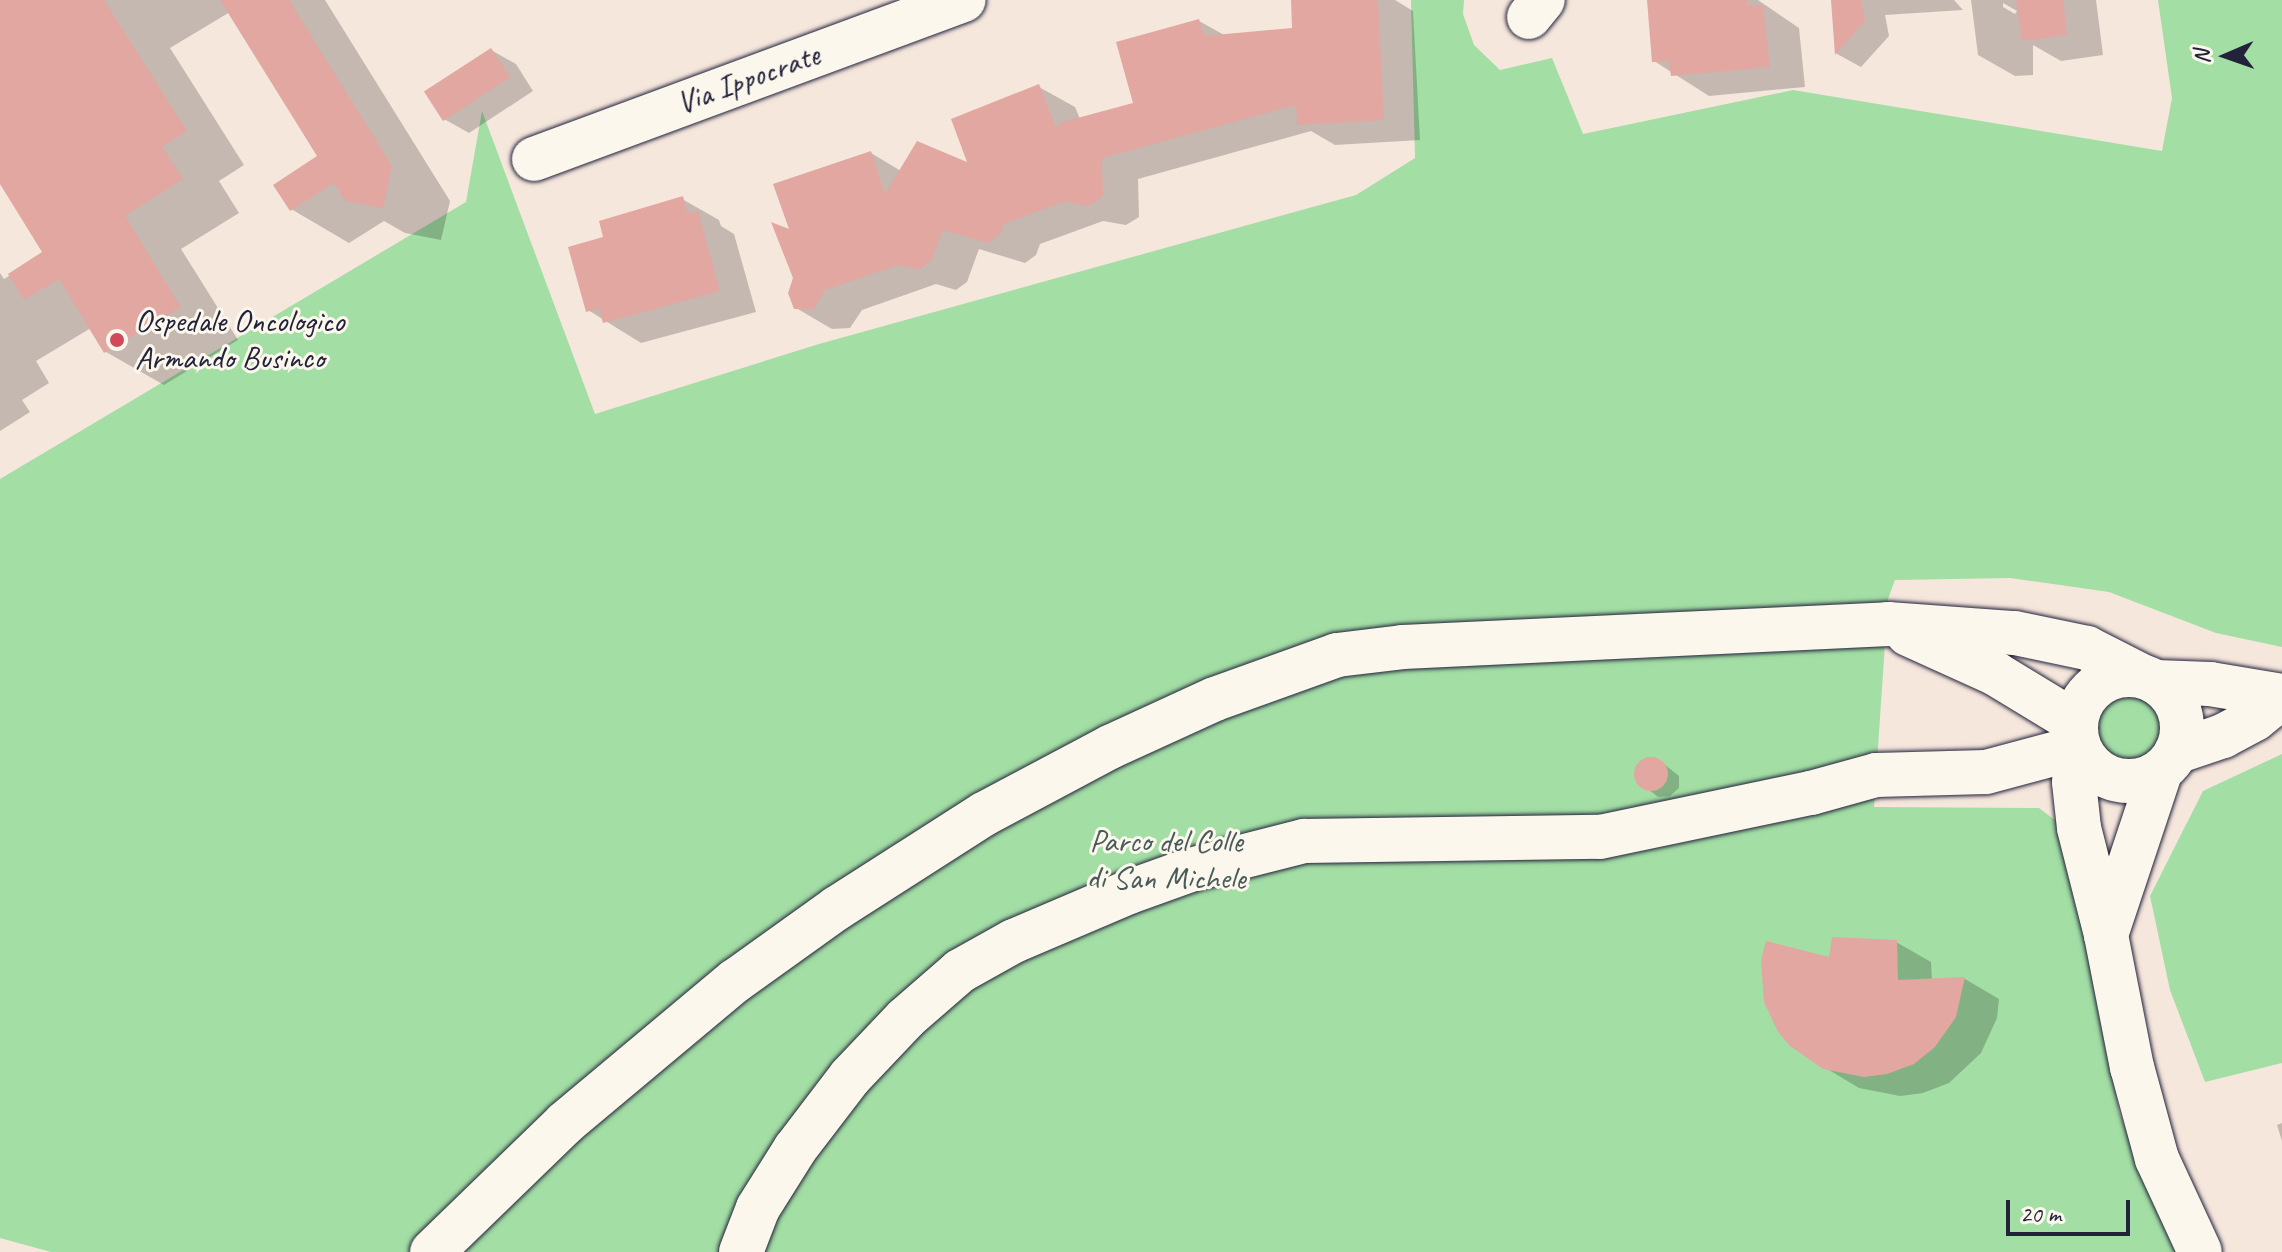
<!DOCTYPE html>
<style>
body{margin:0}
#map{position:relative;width:2282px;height:1252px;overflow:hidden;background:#f6e7dd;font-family:Caveat,sans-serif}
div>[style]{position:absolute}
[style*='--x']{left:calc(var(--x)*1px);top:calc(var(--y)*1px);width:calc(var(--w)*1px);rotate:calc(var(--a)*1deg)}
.green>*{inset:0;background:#a3dea5}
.round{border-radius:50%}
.shadow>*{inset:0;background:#0003}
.building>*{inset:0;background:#e1a7a0;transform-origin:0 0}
.roads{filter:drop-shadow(0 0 2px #22223b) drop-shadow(0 0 2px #22223b)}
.minor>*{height:44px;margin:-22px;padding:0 22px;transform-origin:22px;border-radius:22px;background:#fbf7ec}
.minor>.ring{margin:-22px;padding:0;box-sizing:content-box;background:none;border:44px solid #fbf7ec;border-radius:50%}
.dots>*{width:22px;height:22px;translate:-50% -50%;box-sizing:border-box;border:4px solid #fbf7ec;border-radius:50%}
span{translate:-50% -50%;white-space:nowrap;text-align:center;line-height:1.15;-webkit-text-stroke:6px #fbf7ec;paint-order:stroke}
.street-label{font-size:32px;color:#22223b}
.poi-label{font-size:32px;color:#22223b}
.left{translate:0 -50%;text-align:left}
.park-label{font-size:32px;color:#495a5b}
.north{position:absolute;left:2186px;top:16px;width:80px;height:80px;-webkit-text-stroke:6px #fbf7ec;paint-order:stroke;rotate:268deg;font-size:22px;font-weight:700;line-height:32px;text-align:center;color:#22223b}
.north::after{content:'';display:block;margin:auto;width:28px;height:36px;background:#22223b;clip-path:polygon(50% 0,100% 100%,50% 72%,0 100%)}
.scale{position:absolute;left:2006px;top:1200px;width:124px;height:36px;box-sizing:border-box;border:4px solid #22223b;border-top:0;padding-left:10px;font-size:24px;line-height:28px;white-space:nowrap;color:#22223b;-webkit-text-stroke:6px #fbf7ec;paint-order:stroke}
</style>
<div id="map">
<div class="green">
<i style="clip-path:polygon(1411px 0,1464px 0,1463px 14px,1474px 45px,1500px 70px,1552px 58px,1583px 134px,1793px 90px,2162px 151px,2172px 98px,2158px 0,2282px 0,2282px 647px,2216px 633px,2109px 592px,2010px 578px,1895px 580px,1888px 599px,1874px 807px,2039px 808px,2060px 824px,2077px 868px,2119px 1112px,2175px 1252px,51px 1252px,0 1238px,0 479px,466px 202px,482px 111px,595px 414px,819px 344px,1356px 195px,1415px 158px)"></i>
<i class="round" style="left:2094px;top:692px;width:70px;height:70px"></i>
<i style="clip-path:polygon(2282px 754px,2282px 1063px,2205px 1082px,2170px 990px,2150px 896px,2203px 791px)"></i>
</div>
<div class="shadow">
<i style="clip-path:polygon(0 0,325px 0,450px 201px,441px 240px,405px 233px,384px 221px,349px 243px,291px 209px,320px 157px,230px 12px,170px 48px,244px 165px,219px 181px,239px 213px,181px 249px,238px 340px,164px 385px,106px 352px,91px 328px,36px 361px,49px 383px,22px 400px,30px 412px,0 431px,0 273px,4px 279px,45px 253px,0 180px)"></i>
<i style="clip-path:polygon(1293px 0,1395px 0,1413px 11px,1420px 140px,1335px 145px,1311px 131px,1138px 179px,1139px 217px,1126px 225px,1103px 221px,1040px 244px,1036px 255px,1025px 263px,979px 249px,967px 282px,956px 290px,936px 284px,862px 310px,850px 328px,832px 329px,796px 308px,793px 233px,871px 153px,901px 171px,971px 166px,1039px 87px,1075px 107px,1080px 119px,1136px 104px,1199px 21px,1226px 36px,1294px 30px)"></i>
<i style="clip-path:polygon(1649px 0,1758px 0,1799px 28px,1805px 87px,1709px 96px,1654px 61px)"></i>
<i style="clip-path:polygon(1833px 0,1954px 0,1963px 10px,1885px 15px,1889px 36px,1861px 67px,1837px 54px)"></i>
<i style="clip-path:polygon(evenodd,1971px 0,2096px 0,2103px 55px,2061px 61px,2033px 45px,2033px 75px,2015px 76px,1978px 55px,1971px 0,2003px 3px,2017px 11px,2015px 14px,2003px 7px,2003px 3px)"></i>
<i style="clip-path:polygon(491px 50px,516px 64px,533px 91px,469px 133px,444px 119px)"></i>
<i style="clip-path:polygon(682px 199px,719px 220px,721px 226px,734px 234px,756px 312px,641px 343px,588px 310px,606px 238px)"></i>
<i style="clip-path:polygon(1647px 758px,1659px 760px,1679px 776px,1679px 788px,1670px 796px,1658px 797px,1637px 780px,1637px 767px)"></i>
<i style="clip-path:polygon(1896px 942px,1931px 962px,1932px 981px,1965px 979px,1999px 999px,1997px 1018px,1981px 1053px,1949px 1083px,1923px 1093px,1900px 1096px,1859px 1088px,1824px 1067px,1830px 959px)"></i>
<i style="clip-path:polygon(2282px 1123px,2282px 1141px,2277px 1125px)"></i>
</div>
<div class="building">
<i style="clip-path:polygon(0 0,104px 0,187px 131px,162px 147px,183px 179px,125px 216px,181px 307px,104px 353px,59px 279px,24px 300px,8px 274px,42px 252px,0 184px)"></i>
<i style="clip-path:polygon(220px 0,289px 0,392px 166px,383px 208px,345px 201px,334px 183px,290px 211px,273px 185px,317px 156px)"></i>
<i style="clip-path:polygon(1291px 0,1378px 0,1384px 120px,1297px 125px,1296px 105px,1102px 158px,1103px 196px,1093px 204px,1085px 206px,1066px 201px,1004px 224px,1000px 234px,988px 243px,943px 230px,931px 261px,919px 270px,898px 265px,825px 290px,814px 309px,794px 309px,788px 293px,793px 278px,771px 222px,789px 229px,773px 184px,871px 151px,885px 194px,917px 141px,967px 162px,951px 119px,1039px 84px,1056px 128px,1059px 123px,1133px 103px,1116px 42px,1199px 19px,1204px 36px,1292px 28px)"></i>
<i style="clip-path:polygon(1647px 0,1747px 0,1747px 6px,1763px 5px,1770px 67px,1671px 76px,1669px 61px,1652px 62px)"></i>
<i style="clip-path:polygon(1831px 0,1861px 0,1865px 21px,1835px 55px)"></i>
<i style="clip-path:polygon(2016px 0,2063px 0,2067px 35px,2022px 41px)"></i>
<i style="left:491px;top:48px;width:35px;height:80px;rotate:57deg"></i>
<i style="clip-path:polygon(683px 196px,687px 213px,698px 211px,720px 291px,603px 323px,599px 308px,586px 312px,568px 247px,603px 237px,599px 221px)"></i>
<i class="round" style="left:1634px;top:757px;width:34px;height:34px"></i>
<i style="clip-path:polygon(1832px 937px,1897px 940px,1898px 980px,1965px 977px,1956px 1017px,1935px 1047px,1914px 1064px,1887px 1074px,1864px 1077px,1823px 1069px,1790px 1046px,1778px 1032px,1764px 1002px,1761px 960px,1766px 941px,1829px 957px)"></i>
</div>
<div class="roads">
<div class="minor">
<i style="--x:1529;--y:17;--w:22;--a:-51"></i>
<i style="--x:534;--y:159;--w:458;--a:-20.3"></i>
<i style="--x:1908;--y:634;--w:97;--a:24.4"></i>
<i style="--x:1996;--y:674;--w:92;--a:31.3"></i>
<i class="ring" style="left:2076px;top:675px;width:62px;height:62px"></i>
<i style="--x:2156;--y:682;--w:54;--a:2.1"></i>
<i style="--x:2210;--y:684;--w:73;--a:9.5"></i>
<i style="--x:2176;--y:752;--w:50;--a:-18.8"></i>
<i style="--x:2223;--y:736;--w:36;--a:-28"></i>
<i style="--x:2255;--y:719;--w:35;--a:-39"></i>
<i style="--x:2082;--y:756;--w:27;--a:107"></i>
<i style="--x:2074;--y:782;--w:46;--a:83.8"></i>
<i style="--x:2079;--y:828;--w:110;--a:75.8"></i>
<i style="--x:2106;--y:935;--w:135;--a:78.9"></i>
<i style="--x:2132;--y:1067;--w:95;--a:74.8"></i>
<i style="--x:2157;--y:1159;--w:102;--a:65.2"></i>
<i style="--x:2106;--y:935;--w:171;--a:-71.6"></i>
<i style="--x:432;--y:1252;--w:185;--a:-44.1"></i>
<i style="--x:565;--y:1123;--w:222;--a:-39.9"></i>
<i style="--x:735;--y:981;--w:125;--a:-35.6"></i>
<i style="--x:837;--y:908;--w:174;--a:-32.6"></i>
<i style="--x:984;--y:814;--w:143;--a:-28"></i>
<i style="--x:1110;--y:747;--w:115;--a:-24.6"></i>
<i style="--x:1215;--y:699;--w:130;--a:-19.8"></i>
<i style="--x:1337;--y:655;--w:66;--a:-6.9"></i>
<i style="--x:1403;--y:647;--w:486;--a:-2.7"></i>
<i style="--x:1888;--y:624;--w:127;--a:4.1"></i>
<i style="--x:2015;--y:633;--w:74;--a:11.8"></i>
<i style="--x:2087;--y:648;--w:59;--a:27"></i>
<i style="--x:741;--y:1252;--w:47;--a:-68.9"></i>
<i style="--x:758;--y:1208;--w:70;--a:-57.9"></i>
<i style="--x:795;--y:1149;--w:91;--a:-52.6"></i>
<i style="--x:850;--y:1077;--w:81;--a:-46.5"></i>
<i style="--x:906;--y:1018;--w:72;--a:-41"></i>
<i style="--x:960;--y:971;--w:62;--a:-29.1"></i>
<i style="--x:1014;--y:941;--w:125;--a:-23.1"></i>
<i style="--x:1129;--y:892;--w:65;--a:-19.8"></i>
<i style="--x:1190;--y:870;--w:118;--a:-14.3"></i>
<i style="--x:1304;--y:841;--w:296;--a:-0.8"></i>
<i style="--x:1600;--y:837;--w:216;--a:-11.8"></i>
<i style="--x:1811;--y:793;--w:67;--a:-15.5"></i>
<i style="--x:1876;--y:775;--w:110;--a:-1.6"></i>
<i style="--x:1986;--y:772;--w:96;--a:-15"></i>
</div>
</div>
<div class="dots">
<i style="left:117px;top:340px;background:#d1495b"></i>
</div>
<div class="street-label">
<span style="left:748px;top:79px;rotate:-20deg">Via Ippocrate</span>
</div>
<div class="poi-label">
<span class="left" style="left:135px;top:340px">Ospedale Oncologico<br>Armando Businco</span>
</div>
<div class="park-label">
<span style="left:1166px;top:860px">Parco del Colle<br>di San Michele</span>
</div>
<div class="north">N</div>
<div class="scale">20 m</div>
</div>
